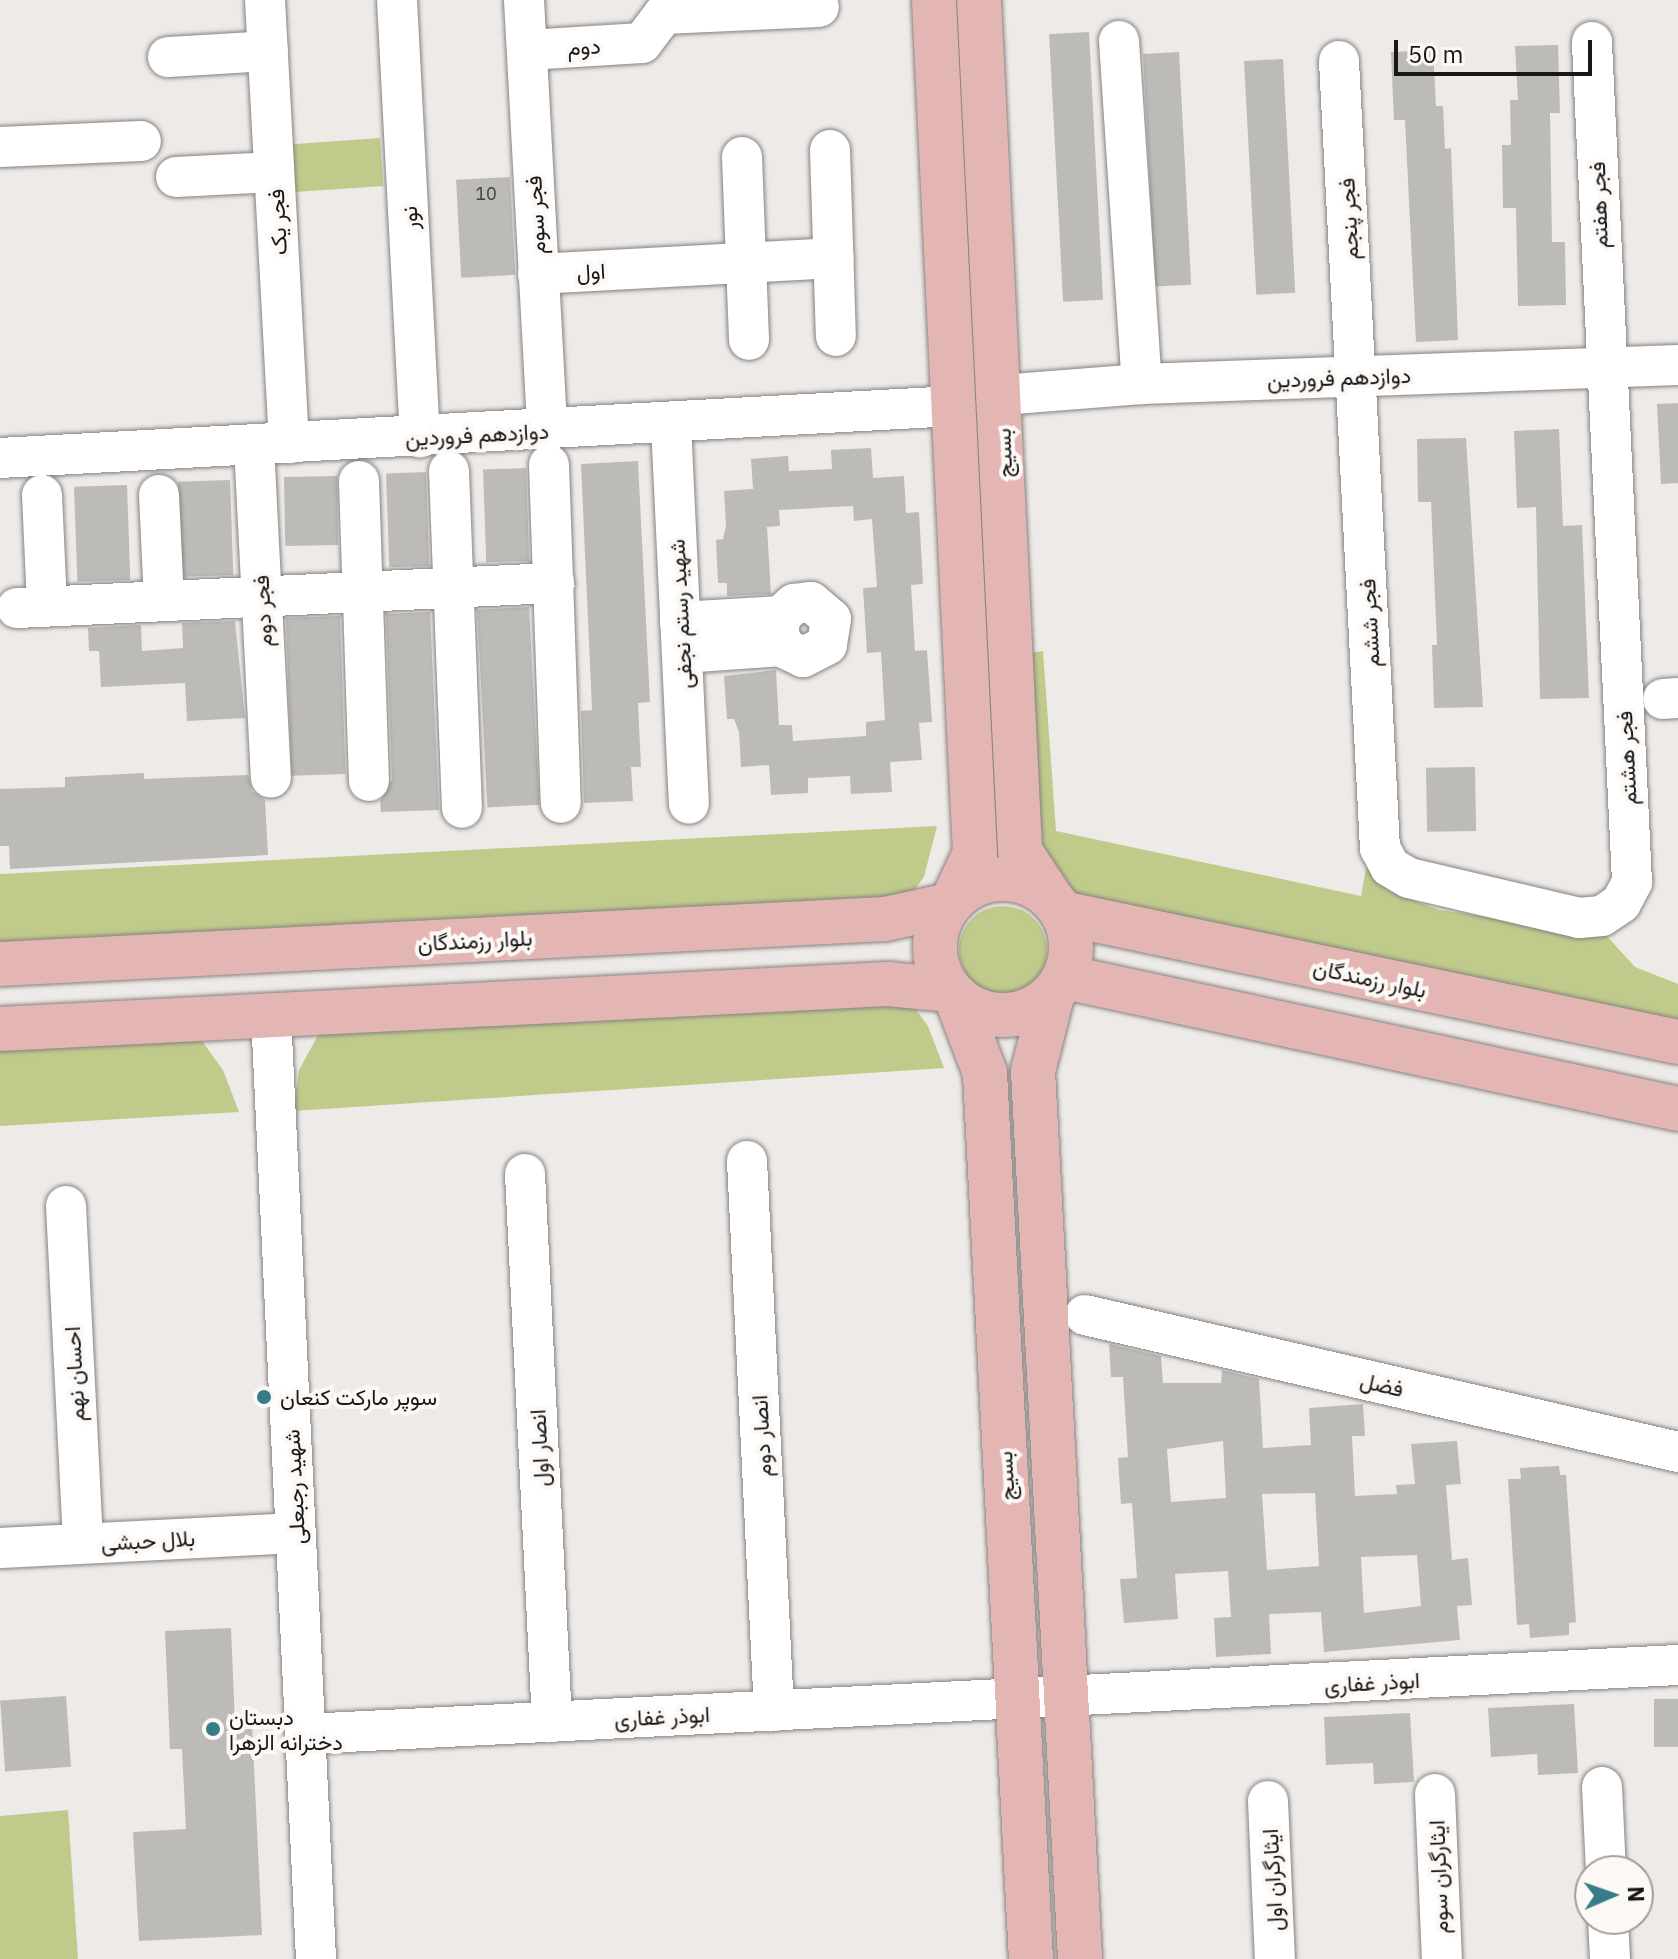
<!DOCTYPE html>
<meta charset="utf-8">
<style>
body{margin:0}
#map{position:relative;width:1678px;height:1959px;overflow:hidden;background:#eeeae8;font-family:"IBM Plex Sans",Vazirmatn,sans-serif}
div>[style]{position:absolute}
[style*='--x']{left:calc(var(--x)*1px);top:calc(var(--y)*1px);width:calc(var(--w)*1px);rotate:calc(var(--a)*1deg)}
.green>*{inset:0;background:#c0cb8b;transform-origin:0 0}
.round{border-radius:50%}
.building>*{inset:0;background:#bdbbb8;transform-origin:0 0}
.roads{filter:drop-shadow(0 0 2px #858280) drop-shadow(0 0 2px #858280)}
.minor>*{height:40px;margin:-20px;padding:0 20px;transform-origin:20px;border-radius:20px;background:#fff}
.major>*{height:44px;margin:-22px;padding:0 22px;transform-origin:22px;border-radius:22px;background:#e3b6b3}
.major>.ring{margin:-22px;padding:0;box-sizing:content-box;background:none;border:44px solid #e3b6b3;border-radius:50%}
.dots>*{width:22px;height:22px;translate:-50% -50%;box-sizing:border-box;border:4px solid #fbf8f5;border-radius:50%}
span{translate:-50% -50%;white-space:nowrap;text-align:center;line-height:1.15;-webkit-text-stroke:8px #fbf8f5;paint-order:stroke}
.number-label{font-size:18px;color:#42413f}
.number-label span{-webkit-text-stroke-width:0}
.street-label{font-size:22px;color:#191817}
.poi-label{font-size:22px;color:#191817}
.left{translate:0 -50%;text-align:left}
.north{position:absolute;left:1574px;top:1855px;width:80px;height:80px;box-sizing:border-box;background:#fbf8f5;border:2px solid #a19e9c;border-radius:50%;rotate:88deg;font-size:22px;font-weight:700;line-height:32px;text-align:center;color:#191817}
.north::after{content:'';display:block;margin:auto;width:28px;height:36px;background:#367d87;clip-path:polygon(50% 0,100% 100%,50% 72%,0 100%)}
.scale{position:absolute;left:1394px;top:40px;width:198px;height:36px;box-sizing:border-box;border:4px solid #191817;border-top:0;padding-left:10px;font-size:24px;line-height:28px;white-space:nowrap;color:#191817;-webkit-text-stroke:6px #fbf8f5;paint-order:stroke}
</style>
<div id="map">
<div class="green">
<i style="left:380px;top:138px;width:48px;height:88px;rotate:86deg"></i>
<i style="clip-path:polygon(1043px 651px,1056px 831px,1361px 896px,1366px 868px,1390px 892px,1439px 910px,1604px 933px,1635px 967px,1678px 984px,1678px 1031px,1071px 898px,1043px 850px,1029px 653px)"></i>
<i style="clip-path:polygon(937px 826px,924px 877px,896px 916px,0 964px,0 874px)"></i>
<i class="round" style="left:959px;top:906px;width:88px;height:88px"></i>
<i style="clip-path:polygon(899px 986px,928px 1026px,944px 1068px,293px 1111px,299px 1070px,322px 1028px)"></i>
<i style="clip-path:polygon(186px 1019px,223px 1070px,239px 1112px,0 1126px,0 1029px)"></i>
<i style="clip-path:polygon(68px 1810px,78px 1959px,0 1959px,0 1816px)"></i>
</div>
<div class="building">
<i style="left:1089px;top:32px;width:268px;height:40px;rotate:87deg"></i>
<i style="clip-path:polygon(1558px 45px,1560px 113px,1550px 113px,1552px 242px,1565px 242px,1566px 305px,1518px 306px,1516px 208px,1503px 208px,1502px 145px,1511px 145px,1510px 100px,1518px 100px,1515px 46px)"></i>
<i style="clip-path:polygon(1433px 50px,1436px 106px,1443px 106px,1445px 149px,1451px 148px,1458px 340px,1416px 342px,1405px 120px,1394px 120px,1391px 52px)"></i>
<i style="left:1179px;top:52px;width:233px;height:36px;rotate:87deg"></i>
<i style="left:1283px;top:59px;width:234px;height:39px;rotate:87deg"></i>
<i style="left:510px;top:177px;width:98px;height:54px;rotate:87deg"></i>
<i style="clip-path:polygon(1678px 403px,1678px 483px,1661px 484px,1657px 404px)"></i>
<i style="clip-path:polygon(1559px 429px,1563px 526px,1582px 525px,1589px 698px,1540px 699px,1536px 507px,1517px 508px,1514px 431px)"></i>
<i style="clip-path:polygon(1466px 438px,1483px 707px,1434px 708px,1432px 645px,1437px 645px,1431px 502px,1418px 502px,1417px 439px)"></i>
<i style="clip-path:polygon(871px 448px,873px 478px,904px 476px,906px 513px,919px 512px,923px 584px,911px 585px,915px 651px,927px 650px,932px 722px,919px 723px,922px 760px,890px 762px,892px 792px,851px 794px,850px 776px,808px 778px,808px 793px,771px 795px,769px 765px,741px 767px,739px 732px,734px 719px,727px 719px,724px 676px,776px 670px,779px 725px,792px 725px,793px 741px,866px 736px,866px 722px,885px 720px,881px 652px,867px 653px,863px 588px,877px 587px,872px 519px,854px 521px,853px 506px,779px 510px,780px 526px,767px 527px,771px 594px,727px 596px,727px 583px,718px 583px,716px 540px,723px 539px,726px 526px,724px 491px,753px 489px,751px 459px,788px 456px,789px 471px,832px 469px,831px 450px)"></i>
<i style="clip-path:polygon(638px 461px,650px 702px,638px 703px,641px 767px,631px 767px,633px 801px,584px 803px,581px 711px,592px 710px,581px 464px)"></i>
<i style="left:526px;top:468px;width:93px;height:43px;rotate:88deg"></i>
<i style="left:426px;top:472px;width:94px;height:40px;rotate:88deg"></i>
<i style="left:337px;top:476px;width:69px;height:53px;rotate:89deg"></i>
<i style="left:230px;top:480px;width:95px;height:52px;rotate:88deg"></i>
<i style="left:127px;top:485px;width:95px;height:53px;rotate:88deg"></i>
<i style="left:529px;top:607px;width:198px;height:52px;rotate:87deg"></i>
<i style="clip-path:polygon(430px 612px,439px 810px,381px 812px,380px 801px,392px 780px,386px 614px)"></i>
<i style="left:340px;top:616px;width:158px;height:54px;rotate:88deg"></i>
<i style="clip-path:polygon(235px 621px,245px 718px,187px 721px,185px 683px,101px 687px,99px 651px,89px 651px,88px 628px,141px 625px,142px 651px,183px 648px,182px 623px)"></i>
<i style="left:1475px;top:767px;width:64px;height:49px;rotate:89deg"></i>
<i style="clip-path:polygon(144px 773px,144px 779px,248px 775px,252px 791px,265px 800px,268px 855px,10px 869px,9px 846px,0 846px,0 789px,65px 787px,65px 777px)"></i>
<i style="clip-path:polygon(evenodd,1109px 1344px,1161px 1356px,1163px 1383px,1221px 1383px,1222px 1370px,1259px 1379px,1263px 1448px,1311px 1445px,1309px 1408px,1363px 1404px,1365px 1436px,1352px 1436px,1355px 1496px,1397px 1494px,1396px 1485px,1415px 1484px,1411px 1444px,1457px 1441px,1461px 1484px,1446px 1485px,1452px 1560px,1468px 1558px,1472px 1605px,1457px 1606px,1460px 1640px,1324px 1652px,1321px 1612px,1269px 1614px,1271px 1654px,1216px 1657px,1214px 1618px,1231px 1617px,1228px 1571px,1175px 1574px,1178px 1619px,1124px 1623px,1120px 1579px,1137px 1578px,1132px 1503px,1121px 1504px,1118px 1458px,1128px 1457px,1123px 1377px,1111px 1377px,1109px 1344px,1223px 1441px,1226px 1498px,1171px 1502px,1167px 1449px,1223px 1441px,1109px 1344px,1315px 1493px,1319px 1566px,1267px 1570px,1262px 1494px,1315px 1493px,1109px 1344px,1417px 1555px,1421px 1606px,1364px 1613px,1361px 1557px,1417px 1555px)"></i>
<i style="clip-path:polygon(1559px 1466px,1560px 1475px,1566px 1475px,1576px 1622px,1569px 1623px,1569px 1635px,1530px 1638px,1529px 1624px,1517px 1625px,1508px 1479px,1521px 1479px,1520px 1468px)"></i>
<i style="clip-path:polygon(231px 1628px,235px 1724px,252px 1724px,262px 1935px,139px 1941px,133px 1832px,186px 1829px,182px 1749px,170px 1749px,165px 1631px)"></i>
<i style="left:66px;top:1696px;width:71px;height:66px;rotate:86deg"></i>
<i style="left:1678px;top:1699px;width:48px;height:24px;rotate:90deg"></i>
<i style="clip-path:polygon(1574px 1704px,1578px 1773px,1538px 1775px,1537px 1754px,1491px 1757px,1488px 1708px)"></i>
<i style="clip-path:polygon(1410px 1713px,1414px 1782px,1374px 1784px,1373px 1763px,1326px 1765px,1324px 1717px)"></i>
</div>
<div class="roads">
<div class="minor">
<i style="--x:265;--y:0;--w:444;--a:86.9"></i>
<i style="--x:397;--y:0;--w:438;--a:87"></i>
<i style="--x:524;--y:0;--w:431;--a:86.9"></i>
<i style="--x:1119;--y:41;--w:344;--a:86.2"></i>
<i style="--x:527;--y:50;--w:115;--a:-3.5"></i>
<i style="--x:642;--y:43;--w:36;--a:-53"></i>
<i style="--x:664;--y:14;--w:155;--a:-2.6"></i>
<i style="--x:168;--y:57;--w:100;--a:-3.4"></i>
<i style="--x:1339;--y:61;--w:788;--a:87.02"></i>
<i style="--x:1380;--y:848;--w:21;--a:62"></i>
<i style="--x:1390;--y:867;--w:22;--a:30"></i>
<i style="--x:1409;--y:878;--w:175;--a:13.2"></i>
<i style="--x:1579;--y:918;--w:23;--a:-5"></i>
<i style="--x:1602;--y:916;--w:23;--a:-34"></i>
<i style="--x:1621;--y:903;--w:24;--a:-62"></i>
<i style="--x:1632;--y:882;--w:841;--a:-92.73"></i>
<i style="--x:0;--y:147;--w:141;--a:-2.4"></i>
<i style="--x:830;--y:150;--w:186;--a:88.2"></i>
<i style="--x:742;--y:157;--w:183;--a:87.8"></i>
<i style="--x:176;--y:177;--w:98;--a:-2.9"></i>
<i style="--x:538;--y:274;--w:296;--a:-3.1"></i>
<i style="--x:1001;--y:395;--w:141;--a:-4.5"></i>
<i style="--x:1142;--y:384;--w:536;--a:-2.03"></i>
<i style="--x:671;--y:424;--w:380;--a:87.3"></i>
<i style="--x:254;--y:445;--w:333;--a:87.1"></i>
<i style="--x:0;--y:458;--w:954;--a:-3.12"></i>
<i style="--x:549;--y:465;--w:338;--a:88"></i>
<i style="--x:449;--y:471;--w:337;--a:87.8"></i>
<i style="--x:359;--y:481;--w:300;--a:88.1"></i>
<i style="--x:42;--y:495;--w:111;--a:87.4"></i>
<i style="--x:159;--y:495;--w:106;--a:87.3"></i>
<i style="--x:17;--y:608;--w:538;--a:-2.67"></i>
<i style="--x:680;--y:622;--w:101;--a:-3.4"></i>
<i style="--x:781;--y:616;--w:18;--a:-43"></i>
<i style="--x:794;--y:604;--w:17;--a:-7"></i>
<i style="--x:811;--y:602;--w:26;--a:40"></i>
<i style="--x:831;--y:619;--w:26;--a:99"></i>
<i style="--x:827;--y:645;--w:27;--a:153"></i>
<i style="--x:803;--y:657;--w:19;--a:-155"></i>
<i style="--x:786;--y:649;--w:18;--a:-117"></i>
<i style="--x:778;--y:633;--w:17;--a:-80"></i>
<i style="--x:682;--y:653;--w:101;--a:-4"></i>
<i style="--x:1663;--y:699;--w:15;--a:-4"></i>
<i style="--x:271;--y:1015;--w:945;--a:87.27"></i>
<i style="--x:747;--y:1161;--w:551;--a:87.19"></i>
<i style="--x:525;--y:1174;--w:549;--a:87.18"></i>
<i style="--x:66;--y:1206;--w:337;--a:87.1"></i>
<i style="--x:1085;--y:1315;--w:609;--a:13.01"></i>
<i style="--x:0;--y:1548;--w:296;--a:-2.9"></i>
<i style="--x:306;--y:1734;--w:1374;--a:-2.88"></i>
<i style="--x:1602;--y:1787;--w:84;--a:87.3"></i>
<i style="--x:1435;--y:1794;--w:165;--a:87.6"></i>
<i style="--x:1268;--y:1801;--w:158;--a:87.5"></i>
<i style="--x:1608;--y:1919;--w:40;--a:87.1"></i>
</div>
<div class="major">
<i style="--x:934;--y:0;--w:854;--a:87.25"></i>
<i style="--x:975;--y:853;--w:52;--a:115.1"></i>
<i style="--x:979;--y:0;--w:852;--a:87.24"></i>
<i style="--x:1020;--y:851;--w:56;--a:56.6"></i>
<i class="ring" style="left:935px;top:879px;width:92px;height:92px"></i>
<i style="--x:1062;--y:913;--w:629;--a:11.83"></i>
<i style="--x:0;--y:964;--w:886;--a:-2.91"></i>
<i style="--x:885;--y:919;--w:66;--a:-12.3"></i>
<i style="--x:1065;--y:977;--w:627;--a:12.15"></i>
<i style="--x:1052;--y:996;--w:77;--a:104.2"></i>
<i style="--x:1033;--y:1071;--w:889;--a:86.97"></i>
<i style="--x:956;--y:997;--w:81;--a:69.1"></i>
<i style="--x:985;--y:1073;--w:887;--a:87.03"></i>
<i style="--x:0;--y:1029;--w:889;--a:-2.9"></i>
<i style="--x:888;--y:984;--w:61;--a:5.6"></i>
</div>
</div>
<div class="dots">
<i style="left:264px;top:1397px;background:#367d87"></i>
<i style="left:213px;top:1729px;background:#367d87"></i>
</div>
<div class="number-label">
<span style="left:486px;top:194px">10</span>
</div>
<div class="street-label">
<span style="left:584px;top:46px;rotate:-3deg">دوم</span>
<span style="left:1598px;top:205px;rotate:-92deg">فجر هفتم</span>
<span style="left:535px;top:215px;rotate:-93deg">فجر سوم</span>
<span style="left:409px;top:218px;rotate:-93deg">نور</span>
<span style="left:1348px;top:219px;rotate:-93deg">فجر پنجم</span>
<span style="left:277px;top:222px;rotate:-93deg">فجر یک</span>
<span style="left:591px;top:271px;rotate:-3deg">اول</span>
<span style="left:1339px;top:377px;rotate:-2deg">دوازدهم فروردین</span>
<span style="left:477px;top:434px;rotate:-3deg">دوازدهم فروردین</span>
<span style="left:1003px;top:453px;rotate:-92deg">بسیج</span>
<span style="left:262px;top:611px;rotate:-93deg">فجر دوم</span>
<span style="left:680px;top:614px;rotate:-93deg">شهید رستم نجفی</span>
<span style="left:1369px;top:623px;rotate:-93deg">فجر ششم</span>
<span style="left:1626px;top:758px;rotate:-93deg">فجر هشتم</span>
<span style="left:475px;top:940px;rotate:-3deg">بلوار رزمندگان</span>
<span style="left:1370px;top:978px;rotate:12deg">بلوار رزمندگان</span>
<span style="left:74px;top:1374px;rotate:-93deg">احسان نهم</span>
<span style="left:1382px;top:1384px;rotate:13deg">فضل</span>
<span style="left:761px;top:1436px;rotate:-93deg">انصار دوم</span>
<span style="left:539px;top:1448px;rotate:-93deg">انصار اول</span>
<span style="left:1005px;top:1476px;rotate:-93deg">بسیج</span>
<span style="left:294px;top:1487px;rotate:-93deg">شهید رجبعلی</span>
<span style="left:148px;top:1540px;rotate:-3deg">بلال حبشی</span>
<span style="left:1372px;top:1682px;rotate:-3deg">ابوذر غفاری</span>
<span style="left:662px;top:1716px;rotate:-3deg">ابوذر غفاری</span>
<span style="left:1438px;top:1877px;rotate:-92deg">ایثارگران سوم</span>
<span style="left:1272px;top:1880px;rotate:-93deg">ایثارگران اول</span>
</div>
<div class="poi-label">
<span class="left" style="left:280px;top:1397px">سوپر مارکت کنعان</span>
<span class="left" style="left:229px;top:1729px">دبستان<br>دخترانه الزهرا</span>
</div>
<div class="north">N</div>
<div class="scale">50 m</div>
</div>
